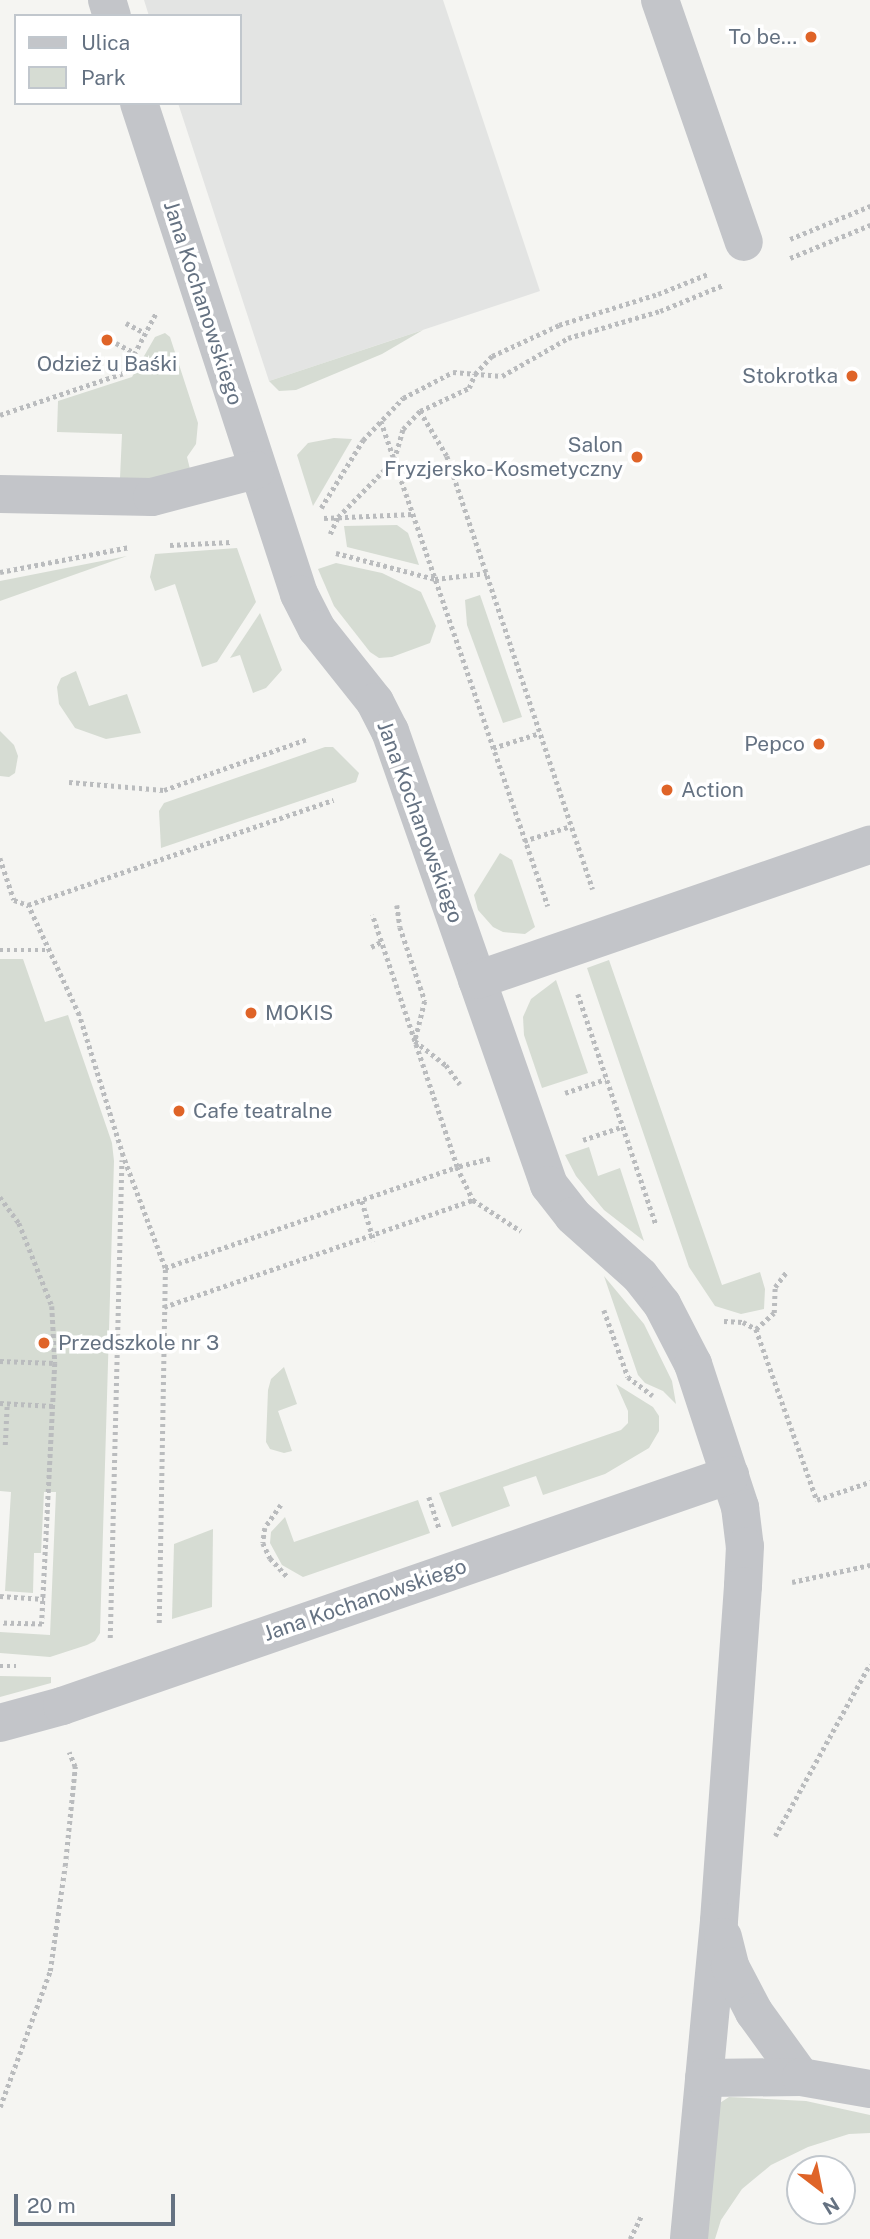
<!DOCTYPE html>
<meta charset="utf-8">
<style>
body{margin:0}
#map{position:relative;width:870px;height:2239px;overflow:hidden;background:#f5f5f2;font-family:"Public Sans",sans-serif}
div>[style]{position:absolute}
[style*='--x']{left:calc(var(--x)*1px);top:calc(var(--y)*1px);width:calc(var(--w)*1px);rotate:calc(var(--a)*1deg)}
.built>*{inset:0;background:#e3e4e3}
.green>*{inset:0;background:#d6dcd3}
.path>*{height:4.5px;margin-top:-2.25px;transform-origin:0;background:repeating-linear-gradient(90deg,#babcbe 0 3.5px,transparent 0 7px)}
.minor>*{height:38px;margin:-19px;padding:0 19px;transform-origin:19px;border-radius:19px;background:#c3c5c9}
.dots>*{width:19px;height:19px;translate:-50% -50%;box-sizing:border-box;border:4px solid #fff;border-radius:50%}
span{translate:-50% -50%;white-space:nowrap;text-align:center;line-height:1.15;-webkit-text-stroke:7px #fff;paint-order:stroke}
.poi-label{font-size:21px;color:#657282}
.right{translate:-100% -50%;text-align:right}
.left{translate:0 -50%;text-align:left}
.street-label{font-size:21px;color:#657282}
.legend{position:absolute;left:14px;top:14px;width:228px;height:91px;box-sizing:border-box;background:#fff;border:2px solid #c1c7cd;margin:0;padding:9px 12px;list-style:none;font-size:21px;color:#657282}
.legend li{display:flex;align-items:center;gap:14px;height:35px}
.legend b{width:35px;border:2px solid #c1c7cd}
.north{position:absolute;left:786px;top:2155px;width:70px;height:70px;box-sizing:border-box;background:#fff;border:2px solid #c1c7cd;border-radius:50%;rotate:148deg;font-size:19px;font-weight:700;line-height:28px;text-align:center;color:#657282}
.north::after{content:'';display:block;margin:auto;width:24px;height:32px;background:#df6428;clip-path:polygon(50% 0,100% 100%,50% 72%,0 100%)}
.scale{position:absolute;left:14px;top:2194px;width:161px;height:32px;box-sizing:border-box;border:4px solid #657282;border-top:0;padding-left:9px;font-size:21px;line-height:24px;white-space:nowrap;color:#657282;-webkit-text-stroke:5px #fff;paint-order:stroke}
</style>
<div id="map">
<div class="built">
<i style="clip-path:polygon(144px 0,443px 0,540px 291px,269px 381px,178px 103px,240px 103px,240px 16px,149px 16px)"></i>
</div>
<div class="green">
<i style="clip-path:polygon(423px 330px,382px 354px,296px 390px,279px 391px,269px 381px)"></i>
<i style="clip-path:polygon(165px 333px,170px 337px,198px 423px,196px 444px,187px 457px,190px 469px,149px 480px,120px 478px,122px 434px,57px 432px,58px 401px,132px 377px,155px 337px)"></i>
<i style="clip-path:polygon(334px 438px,352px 439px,313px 506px,297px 455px,308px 443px)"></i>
<i style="clip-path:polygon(397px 525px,408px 533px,419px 565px,347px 547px,344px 526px)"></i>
<i style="clip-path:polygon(237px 548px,256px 602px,217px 662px,202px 667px,175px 584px,155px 591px,150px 577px,155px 554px)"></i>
<i style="clip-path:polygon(127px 556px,0 601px,0 581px)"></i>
<i style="clip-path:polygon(336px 563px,382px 573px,421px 592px,436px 626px,430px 643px,392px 657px,379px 658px,370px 652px,334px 606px,318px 569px)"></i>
<i style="clip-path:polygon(480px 595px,522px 717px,503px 723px,467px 625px,465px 600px)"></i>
<i style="clip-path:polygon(260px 613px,282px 670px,266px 688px,253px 693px,240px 655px,230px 658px)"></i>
<i style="clip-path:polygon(76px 671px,89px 706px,127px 694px,141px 733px,106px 739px,75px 728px,59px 704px,57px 687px,61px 678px)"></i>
<i style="clip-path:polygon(0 731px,14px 745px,18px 756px,15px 773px,9px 777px,0 776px)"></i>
<i style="clip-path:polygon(325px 747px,333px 747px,359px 773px,356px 782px,161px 848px,159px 811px,164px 803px)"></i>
<i style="clip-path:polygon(500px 853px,512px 860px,535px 927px,525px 934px,503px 932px,493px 927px,478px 910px,474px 895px)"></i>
<i style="clip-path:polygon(0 959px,23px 959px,45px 1022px,68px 1015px,112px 1143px,114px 1161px,100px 1633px,95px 1641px,87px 1645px,50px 1657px,0 1653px,0 1632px,50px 1635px,56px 1492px,44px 1492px,41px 1553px,34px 1553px,33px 1593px,5px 1591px,11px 1492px,0 1491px)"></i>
<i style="clip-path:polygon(609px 960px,722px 1285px,760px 1272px,765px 1289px,764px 1309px,741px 1314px,715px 1306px,689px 1267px,587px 968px)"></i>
<i style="clip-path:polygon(556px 980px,588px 1073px,542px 1088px,524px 1035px,523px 1017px,531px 999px)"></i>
<i style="clip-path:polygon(589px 1147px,598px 1176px,620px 1168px,644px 1241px,604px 1210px,576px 1176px,565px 1155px)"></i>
<i style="clip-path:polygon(604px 1276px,644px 1324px,672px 1381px,676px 1404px,663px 1391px,645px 1383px,638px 1375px)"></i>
<i style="clip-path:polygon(284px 1367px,297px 1404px,278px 1411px,292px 1451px,284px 1453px,270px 1449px,266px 1442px,268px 1390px,271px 1379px)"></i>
<i style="clip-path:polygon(616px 1384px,653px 1407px,659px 1416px,659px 1431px,649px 1448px,605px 1474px,543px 1495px,536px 1476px,503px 1487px,510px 1506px,452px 1527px,439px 1493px,621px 1430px,628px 1423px,628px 1411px)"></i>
<i style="clip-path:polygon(418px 1500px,430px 1533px,303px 1577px,282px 1565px,270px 1543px,271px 1532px,285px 1517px,294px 1542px)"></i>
<i style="clip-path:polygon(213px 1529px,212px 1607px,172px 1619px,174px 1544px)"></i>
<i style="clip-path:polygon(0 1676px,51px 1677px,51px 1683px,0 1697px)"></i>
<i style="clip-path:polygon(729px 2097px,806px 2101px,870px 2115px,870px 2133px,849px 2134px,808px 2147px,771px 2165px,742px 2189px,721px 2220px,715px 2239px,700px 2239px,709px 2110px)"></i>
</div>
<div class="path">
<i style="--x:790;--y:239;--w:87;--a:-22.4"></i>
<i style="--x:790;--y:258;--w:87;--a:-22.4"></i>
<i style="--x:126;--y:323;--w:21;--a:28"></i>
<i style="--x:116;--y:343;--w:21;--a:28"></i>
<i style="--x:420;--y:411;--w:52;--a:59"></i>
<i style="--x:447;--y:456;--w:457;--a:71.4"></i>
<i style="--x:0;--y:415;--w:131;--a:-18.7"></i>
<i style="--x:124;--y:373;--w:68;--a:-61.9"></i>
<i style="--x:381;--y:421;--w:513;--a:71"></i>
<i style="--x:321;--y:508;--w:80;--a:-58.3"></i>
<i style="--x:363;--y:440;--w:58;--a:-46.4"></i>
<i style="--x:403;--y:398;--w:56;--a:-27.5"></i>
<i style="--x:453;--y:372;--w:49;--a:4.7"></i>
<i style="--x:502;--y:376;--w:76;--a:-29.9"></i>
<i style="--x:568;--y:338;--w:96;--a:-16.4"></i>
<i style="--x:660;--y:311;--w:68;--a:-22.4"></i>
<i style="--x:324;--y:518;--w:88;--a:-2.6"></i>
<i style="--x:330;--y:534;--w:19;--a:-65"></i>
<i style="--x:338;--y:517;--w:80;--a:-45.5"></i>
<i style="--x:394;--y:460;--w:32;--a:-74"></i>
<i style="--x:403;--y:429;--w:25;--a:-47"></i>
<i style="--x:420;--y:411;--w:54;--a:-25.1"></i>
<i style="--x:469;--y:388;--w:15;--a:-67"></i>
<i style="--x:475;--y:374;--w:25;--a:-47"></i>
<i style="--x:492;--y:356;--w:74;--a:-24.8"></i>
<i style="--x:559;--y:325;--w:104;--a:-17.4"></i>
<i style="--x:658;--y:294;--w:54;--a:-21.8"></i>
<i style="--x:170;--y:545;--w:61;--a:-2.8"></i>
<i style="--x:336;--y:553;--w:102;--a:14.7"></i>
<i style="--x:435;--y:579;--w:52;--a:-6.6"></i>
<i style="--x:0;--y:572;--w:132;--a:-10.9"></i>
<i style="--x:493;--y:748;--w:49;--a:-17.7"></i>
<i style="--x:69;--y:782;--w:95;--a:4.8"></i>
<i style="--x:164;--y:790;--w:152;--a:-19.6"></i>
<i style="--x:524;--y:841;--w:49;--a:-17.7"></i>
<i style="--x:0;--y:858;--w:44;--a:71.6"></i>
<i style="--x:14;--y:900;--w:15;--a:20"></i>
<i style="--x:397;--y:905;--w:22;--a:82"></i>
<i style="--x:400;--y:927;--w:78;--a:71.3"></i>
<i style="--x:425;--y:1001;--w:41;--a:104"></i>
<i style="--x:415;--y:1041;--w:39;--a:38"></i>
<i style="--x:446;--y:1065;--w:24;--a:54"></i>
<i style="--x:371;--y:947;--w:11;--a:-27"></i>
<i style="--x:0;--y:950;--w:48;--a:0"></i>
<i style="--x:578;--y:994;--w:243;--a:71.3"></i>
<i style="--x:565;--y:1093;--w:43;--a:-18.9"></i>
<i style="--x:583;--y:1140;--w:40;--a:-18.9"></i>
<i style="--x:490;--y:1159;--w:34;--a:166"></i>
<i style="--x:457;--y:1167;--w:37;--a:64"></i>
<i style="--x:473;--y:1200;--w:57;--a:32.9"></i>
<i style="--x:0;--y:1197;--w:32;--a:54"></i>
<i style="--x:19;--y:1223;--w:89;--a:68.3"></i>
<i style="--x:52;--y:1306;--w:57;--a:87"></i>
<i style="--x:55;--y:1363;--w:261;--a:92.9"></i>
<i style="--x:42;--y:1624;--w:42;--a:-178.6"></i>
<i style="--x:362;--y:1201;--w:42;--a:73.3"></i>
<i style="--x:165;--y:1268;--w:120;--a:-110.6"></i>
<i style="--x:123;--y:1156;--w:148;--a:-107.3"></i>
<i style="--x:79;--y:1015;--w:121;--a:-114.9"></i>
<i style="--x:28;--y:905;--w:323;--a:-19"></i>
<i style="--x:164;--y:1307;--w:327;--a:-19.1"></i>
<i style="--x:604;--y:1310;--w:71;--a:70.3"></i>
<i style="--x:628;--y:1377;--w:31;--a:37"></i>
<i style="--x:724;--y:1321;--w:19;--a:3"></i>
<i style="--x:743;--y:1322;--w:15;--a:28"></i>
<i style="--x:756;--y:1329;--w:182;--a:70.4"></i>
<i style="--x:817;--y:1500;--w:56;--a:-18.8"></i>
<i style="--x:756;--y:1329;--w:24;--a:-42"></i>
<i style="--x:774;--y:1313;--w:26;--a:-88"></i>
<i style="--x:775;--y:1287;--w:20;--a:-53"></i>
<i style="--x:0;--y:1361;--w:55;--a:2.1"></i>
<i style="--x:0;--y:1403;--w:53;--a:3.2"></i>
<i style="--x:5;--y:1445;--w:41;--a:-87.2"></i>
<i style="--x:429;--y:1497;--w:32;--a:72"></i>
<i style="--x:281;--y:1505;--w:28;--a:125"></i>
<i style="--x:265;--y:1528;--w:15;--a:98"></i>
<i style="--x:263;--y:1543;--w:17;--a:65"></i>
<i style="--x:270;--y:1558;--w:26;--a:47"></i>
<i style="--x:792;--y:1582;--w:80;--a:-12.3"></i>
<i style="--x:0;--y:1596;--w:44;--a:3.9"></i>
<i style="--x:159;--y:1623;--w:355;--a:-89"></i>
<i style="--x:165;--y:1268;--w:309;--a:-19.1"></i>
<i style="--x:457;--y:1167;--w:266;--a:-108.6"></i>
<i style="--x:110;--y:1638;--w:478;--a:-88.6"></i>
<i style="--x:0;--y:1666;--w:16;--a:0"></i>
<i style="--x:775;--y:1836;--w:196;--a:-61.1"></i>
<i style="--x:0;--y:2107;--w:145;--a:-69.8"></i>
<i style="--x:50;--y:1971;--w:106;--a:-81.9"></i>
<i style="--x:65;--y:1866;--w:100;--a:-84.2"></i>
<i style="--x:75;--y:1767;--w:16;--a:-112"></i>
<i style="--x:630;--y:2239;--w:25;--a:-64"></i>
</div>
<div class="minor">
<i style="--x:107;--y:0;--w:17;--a:73"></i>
<i style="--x:660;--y:0;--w:256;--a:70.9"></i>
<i style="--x:139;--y:103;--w:516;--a:71.95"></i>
<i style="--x:299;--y:594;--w:39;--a:63"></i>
<i style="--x:317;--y:629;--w:93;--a:51.5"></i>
<i style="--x:375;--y:702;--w:33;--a:63"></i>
<i style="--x:390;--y:731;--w:481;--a:70.7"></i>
<i style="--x:549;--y:1185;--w:39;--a:52"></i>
<i style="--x:573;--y:1216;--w:90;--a:41.8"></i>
<i style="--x:640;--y:1276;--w:36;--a:52"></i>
<i style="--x:662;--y:1304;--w:68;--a:62.7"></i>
<i style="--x:693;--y:1364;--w:151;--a:71.8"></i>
<i style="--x:740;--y:1507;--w:39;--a:83"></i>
<i style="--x:745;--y:1546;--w:40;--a:92.9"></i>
<i style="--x:743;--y:1586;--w:336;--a:94.1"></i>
<i style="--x:719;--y:1921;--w:319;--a:95.4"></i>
<i style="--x:0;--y:494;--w:152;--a:1.1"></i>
<i style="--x:152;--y:497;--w:107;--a:-14.6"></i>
<i style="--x:477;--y:980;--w:416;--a:-19"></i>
<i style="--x:0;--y:1723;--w:64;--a:-15.3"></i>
<i style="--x:62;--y:1706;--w:707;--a:-19.08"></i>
<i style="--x:723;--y:1937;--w:30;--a:76"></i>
<i style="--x:730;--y:1966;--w:52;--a:62.4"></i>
<i style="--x:754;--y:2012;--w:80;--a:54.1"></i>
<i style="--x:704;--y:2078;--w:97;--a:-0.6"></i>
<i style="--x:801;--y:2077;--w:70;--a:9.9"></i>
</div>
<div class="dots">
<i style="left:811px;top:37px;background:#df6428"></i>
<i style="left:107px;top:340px;background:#df6428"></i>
<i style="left:852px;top:376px;background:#df6428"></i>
<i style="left:637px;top:457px;background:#df6428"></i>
<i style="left:819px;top:744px;background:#df6428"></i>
<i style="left:667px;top:790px;background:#df6428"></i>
<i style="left:251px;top:1013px;background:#df6428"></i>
<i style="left:179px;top:1111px;background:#df6428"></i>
<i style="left:44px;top:1343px;background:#df6428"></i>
</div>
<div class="poi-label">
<span class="right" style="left:797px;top:37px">To be…</span>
<span style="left:107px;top:364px">Odzież u Baśki</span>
<span class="right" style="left:838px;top:376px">Stokrotka</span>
<span class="right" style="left:623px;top:457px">Salon<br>Fryzjersko-Kosmetyczny</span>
<span class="right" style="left:805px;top:744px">Pepco</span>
<span class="left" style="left:681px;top:790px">Action</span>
<span class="left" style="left:265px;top:1013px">MOKIS</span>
<span class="left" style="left:193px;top:1111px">Cafe teatralne</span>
<span class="left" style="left:58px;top:1343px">Przedszkole nr 3</span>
</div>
<div class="street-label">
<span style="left:203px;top:303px;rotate:72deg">Jana Kochanowskiego</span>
<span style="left:420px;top:822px;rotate:70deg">Jana Kochanowskiego</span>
<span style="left:365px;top:1600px;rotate:-19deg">Jana Kochanowskiego</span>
</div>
<ul class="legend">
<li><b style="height:9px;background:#c3c5c9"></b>Ulica</li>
<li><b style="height:19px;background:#d6dcd3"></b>Park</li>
</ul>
<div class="north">N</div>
<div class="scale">20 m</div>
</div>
